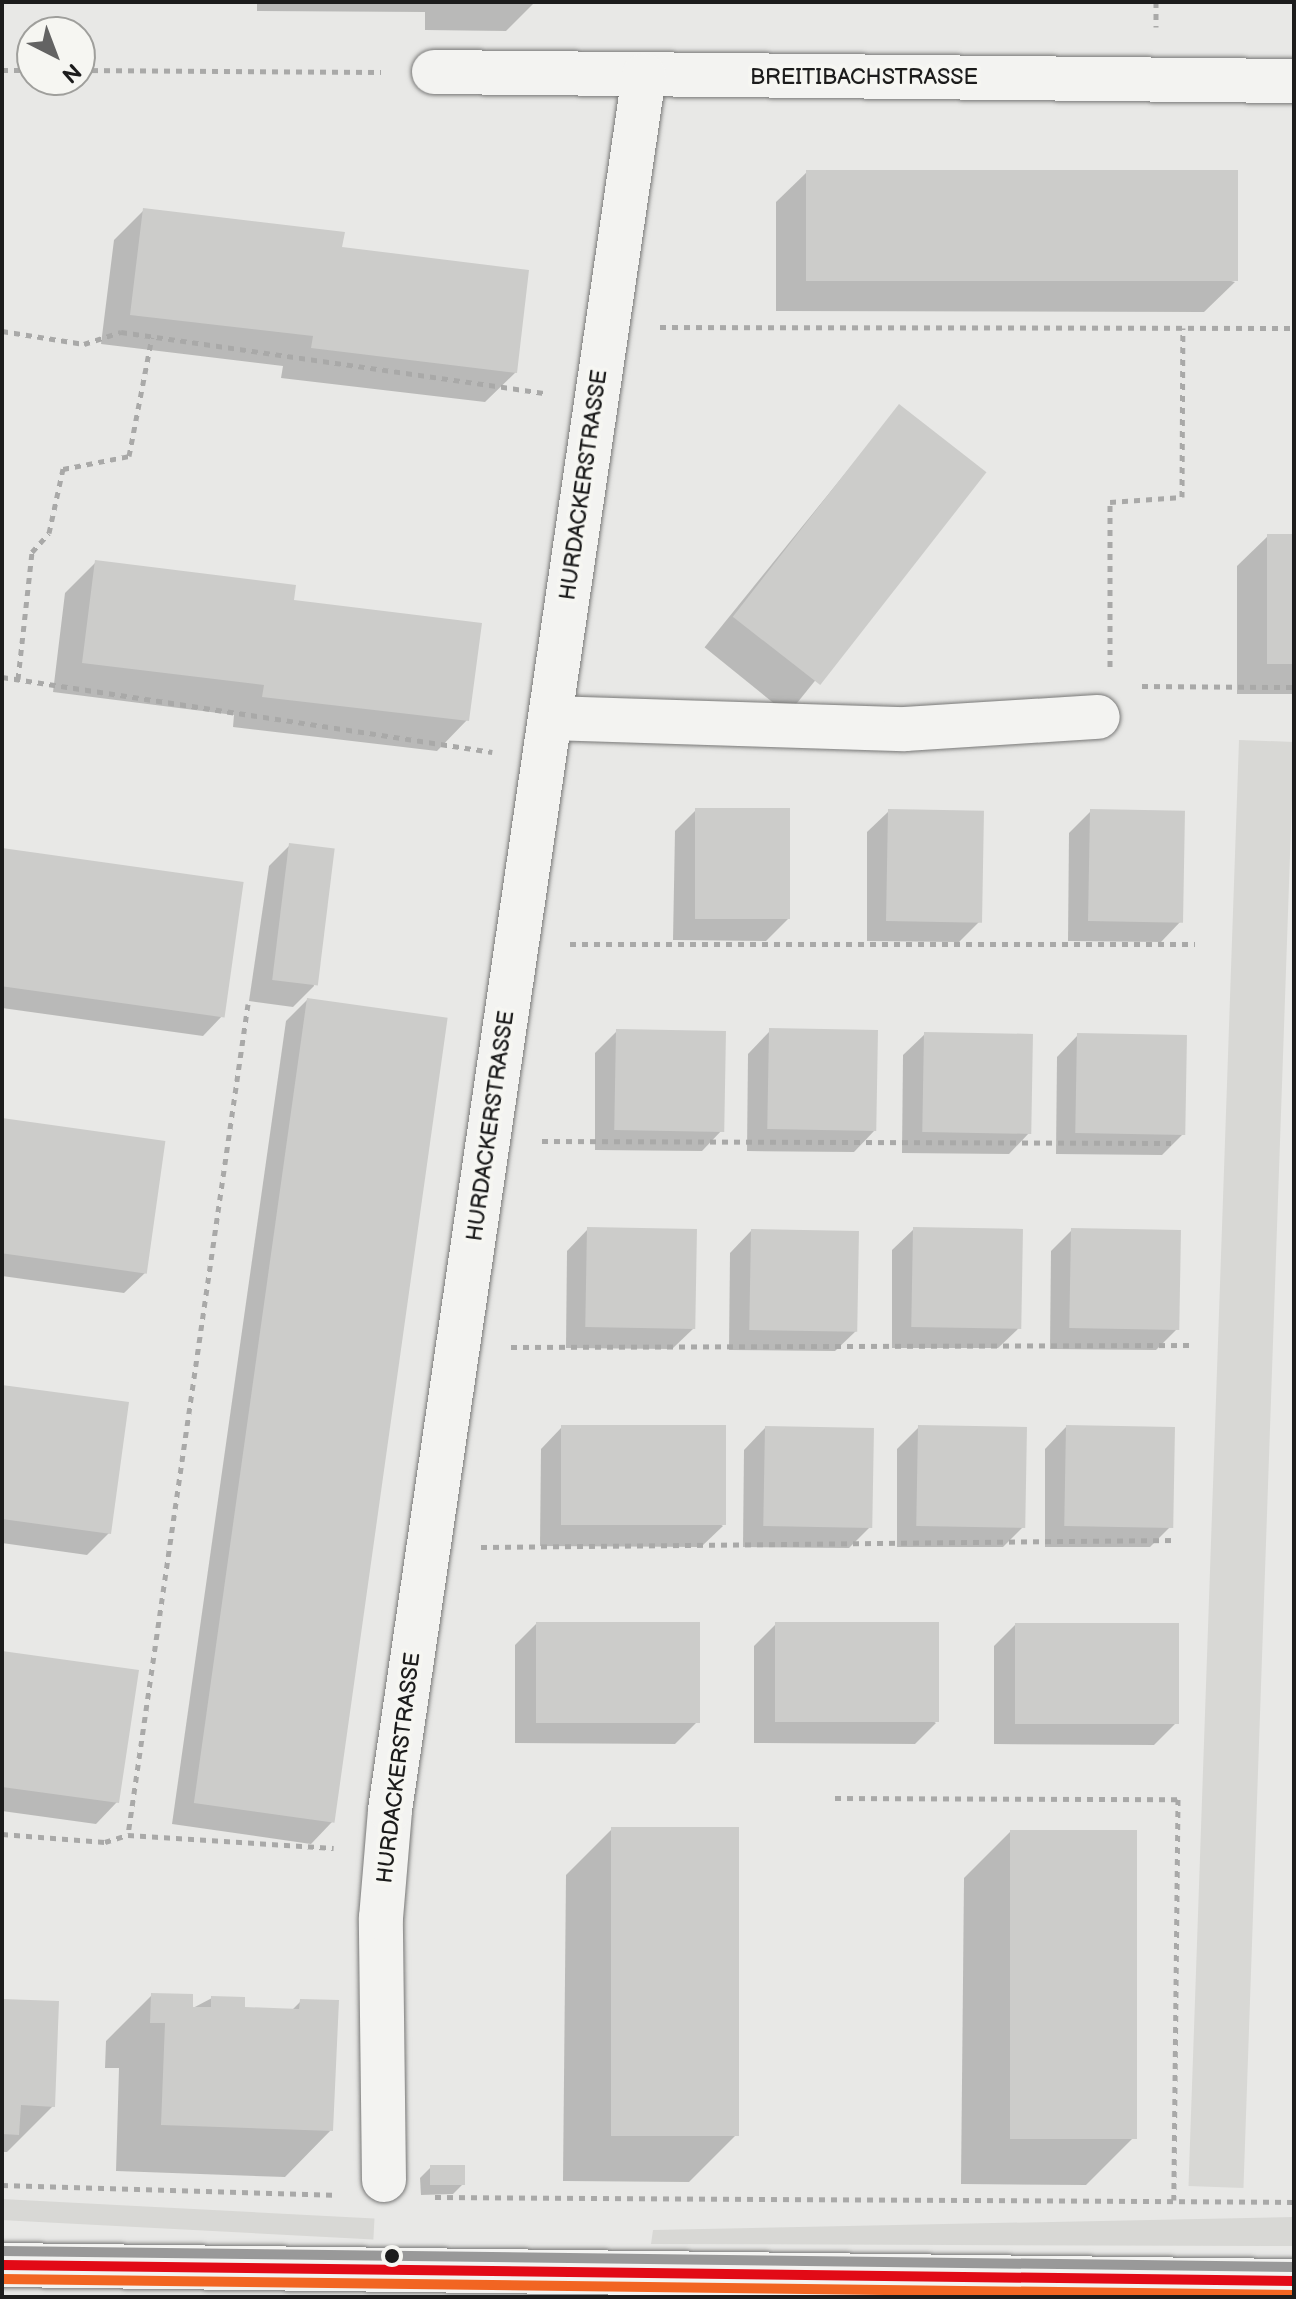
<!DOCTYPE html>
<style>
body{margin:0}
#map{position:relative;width:1296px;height:2299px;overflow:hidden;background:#e8e8e6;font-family:"Balsamiq Sans",sans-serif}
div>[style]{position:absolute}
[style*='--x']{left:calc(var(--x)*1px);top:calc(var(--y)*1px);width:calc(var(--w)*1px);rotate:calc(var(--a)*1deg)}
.built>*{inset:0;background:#d8d8d5;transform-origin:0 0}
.shadow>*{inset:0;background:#0003;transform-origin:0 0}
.building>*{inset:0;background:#ccccca;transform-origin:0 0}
.path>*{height:5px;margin-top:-2.5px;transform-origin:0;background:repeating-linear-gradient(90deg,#a9a9a8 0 6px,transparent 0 12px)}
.roads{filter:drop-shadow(0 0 2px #787877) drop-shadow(0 0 2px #787877)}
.minor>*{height:44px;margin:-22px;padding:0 22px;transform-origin:22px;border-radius:22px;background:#f3f3f1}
.major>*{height:44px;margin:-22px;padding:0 22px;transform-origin:22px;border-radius:22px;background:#f3f3f1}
.bus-1>*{height:10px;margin:-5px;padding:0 5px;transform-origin:5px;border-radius:5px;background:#e20a16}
.bus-2>*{height:10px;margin:-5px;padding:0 5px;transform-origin:5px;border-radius:5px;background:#f26522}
.bus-3>*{height:10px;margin:-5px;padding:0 5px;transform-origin:5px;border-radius:5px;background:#999}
.dots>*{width:22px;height:22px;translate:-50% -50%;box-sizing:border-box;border:4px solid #f6f6f2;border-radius:50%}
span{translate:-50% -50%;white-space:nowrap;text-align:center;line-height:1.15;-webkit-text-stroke:8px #f6f6f2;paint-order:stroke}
.street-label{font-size:22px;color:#1c1c1c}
.frame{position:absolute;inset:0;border:4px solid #1c1c1c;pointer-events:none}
.north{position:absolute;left:16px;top:16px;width:80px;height:80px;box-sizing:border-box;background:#f6f6f2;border:2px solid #9f9f9c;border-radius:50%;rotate:138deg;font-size:22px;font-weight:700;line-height:32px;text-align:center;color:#1c1c1c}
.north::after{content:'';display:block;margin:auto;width:28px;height:36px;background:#636363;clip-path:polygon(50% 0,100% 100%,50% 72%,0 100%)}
</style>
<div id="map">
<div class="built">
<i style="left:1239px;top:740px;width:55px;height:1447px;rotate:2deg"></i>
<i style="left:2px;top:2199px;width:373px;height:21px;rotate:3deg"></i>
<i style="clip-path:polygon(1294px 2217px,1294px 2246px,651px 2244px,653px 2230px)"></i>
</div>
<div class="shadow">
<i style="clip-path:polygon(257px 2px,535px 2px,506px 31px,425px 30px,425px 12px,257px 11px)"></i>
<i style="left:1199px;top:2px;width:95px;height:1px"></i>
<i style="clip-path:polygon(807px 172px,1235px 282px,1204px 312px,776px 311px,776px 202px)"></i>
<i style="clip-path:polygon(144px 210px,340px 249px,516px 372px,485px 402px,281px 378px,283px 366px,101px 344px,114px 240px)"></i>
<i style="left:899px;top:407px;width:107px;height:309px;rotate:39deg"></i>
<i style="clip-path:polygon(1268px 536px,1294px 536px,1294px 694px,1237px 694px,1237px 566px)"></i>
<i style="clip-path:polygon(96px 562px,292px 601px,467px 720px,437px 751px,233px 727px,234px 715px,53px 692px,65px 593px)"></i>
<i style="clip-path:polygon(696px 810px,788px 919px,766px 941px,673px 940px,675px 831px)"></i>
<i style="clip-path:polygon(889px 811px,981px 920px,959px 942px,867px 941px,867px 832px)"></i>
<i style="clip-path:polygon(1091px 811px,1182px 920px,1161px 942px,1068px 941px,1069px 833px)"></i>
<i style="clip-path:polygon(290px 845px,314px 986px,293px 1007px,249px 1001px,269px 866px)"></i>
<i style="clip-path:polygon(2px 850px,224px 1014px,203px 1036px,2px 1008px)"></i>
<i style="clip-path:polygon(307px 1000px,332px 1822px,311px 1844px,172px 1824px,286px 1021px)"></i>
<i style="clip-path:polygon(617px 1031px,723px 1129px,702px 1151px,595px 1150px,595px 1053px)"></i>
<i style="clip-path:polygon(769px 1032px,875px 1130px,854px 1152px,747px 1151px,748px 1054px)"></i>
<i style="clip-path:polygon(925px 1034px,1030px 1132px,1009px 1154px,902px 1153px,903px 1055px)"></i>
<i style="clip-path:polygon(1078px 1035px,1184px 1133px,1162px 1155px,1056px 1154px,1057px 1057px)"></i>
<i style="clip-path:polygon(2px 1120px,146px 1272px,124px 1293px,2px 1276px)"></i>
<i style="clip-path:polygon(588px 1229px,694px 1328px,672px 1349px,566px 1348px,567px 1251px)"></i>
<i style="clip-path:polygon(914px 1229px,1020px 1327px,998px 1348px,892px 1348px,892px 1250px)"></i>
<i style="clip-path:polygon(1072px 1230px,1178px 1328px,1156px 1350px,1050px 1349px,1051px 1251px)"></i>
<i style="clip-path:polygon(751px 1231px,857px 1330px,835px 1351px,729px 1350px,730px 1253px)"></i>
<i style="clip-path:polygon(2px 1387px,109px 1533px,87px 1555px,2px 1543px)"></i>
<i style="clip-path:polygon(562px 1427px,723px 1526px,701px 1547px,540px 1546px,541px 1449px)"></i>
<i style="clip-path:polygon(919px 1427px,1024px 1526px,1003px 1547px,897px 1547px,897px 1449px)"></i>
<i style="clip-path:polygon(1066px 1427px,1172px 1525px,1150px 1547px,1045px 1547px,1045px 1449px)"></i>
<i style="clip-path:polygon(765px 1428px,871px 1526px,849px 1548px,743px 1547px,744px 1450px)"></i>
<i style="clip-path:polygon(536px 1624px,697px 1722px,675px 1744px,515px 1743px,515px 1645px)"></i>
<i style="clip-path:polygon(776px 1624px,936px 1723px,915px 1744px,754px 1743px,754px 1646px)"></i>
<i style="clip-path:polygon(1015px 1625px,1176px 1723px,1154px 1745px,994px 1744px,994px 1646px)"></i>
<i style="clip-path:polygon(2px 1653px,117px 1802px,96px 1824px,2px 1811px)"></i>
<i style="clip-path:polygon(612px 1829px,735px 2136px,689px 2182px,563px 2181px,566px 1875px)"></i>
<i style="clip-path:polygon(1010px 1832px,1132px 2139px,1086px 2185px,961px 2184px,964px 1878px)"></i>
<i style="clip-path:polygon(152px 1995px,191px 2009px,212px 1998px,242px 2009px,291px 2011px,301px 2001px,331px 2130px,285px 2177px,116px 2171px,119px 2068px,105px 2068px,106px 2041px)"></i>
<i style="clip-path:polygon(2px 2001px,53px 2106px,7px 2152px,2px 2152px)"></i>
<i style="clip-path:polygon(431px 2167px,463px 2184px,453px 2194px,421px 2195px,420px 2178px)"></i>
</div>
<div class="building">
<i style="left:806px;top:170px;width:432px;height:111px"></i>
<i style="clip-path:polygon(143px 208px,345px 232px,342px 247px,529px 270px,517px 373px,311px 348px,313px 336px,130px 315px)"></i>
<i style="left:899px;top:404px;width:111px;height:270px;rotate:38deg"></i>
<i style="left:1267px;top:534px;width:27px;height:130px"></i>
<i style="clip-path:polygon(95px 560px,296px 585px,294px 600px,482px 623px,469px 721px,262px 697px,264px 685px,82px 663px)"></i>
<i style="left:695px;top:808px;width:95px;height:111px"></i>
<i style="left:888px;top:809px;width:96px;height:112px;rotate:1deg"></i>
<i style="left:1090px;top:809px;width:95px;height:112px;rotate:1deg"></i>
<i style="left:289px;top:843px;width:46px;height:138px;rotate:7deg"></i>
<i style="left:2px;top:848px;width:244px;height:137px;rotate:8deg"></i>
<i style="left:307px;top:998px;width:142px;height:813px;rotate:8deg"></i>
<i style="left:616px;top:1029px;width:110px;height:101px;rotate:1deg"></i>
<i style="left:878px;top:1030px;width:101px;height:109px;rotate:91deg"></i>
<i style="left:924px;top:1032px;width:109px;height:100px;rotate:1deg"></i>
<i style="left:1077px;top:1033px;width:110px;height:100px;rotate:1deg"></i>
<i style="left:2px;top:1118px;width:165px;height:134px;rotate:8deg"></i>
<i style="left:587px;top:1227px;width:110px;height:100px;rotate:1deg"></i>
<i style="left:913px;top:1227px;width:110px;height:100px;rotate:1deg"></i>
<i style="left:1071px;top:1228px;width:110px;height:100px;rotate:1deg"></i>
<i style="left:751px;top:1229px;width:108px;height:101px;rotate:1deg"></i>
<i style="clip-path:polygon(2px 1385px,129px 1402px,111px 1534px,2px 1519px)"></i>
<i style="left:561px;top:1425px;width:165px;height:100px"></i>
<i style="left:918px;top:1425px;width:109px;height:101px;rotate:1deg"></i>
<i style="left:1066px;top:1425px;width:109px;height:101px;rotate:1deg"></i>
<i style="left:765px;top:1426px;width:109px;height:100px;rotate:1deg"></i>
<i style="left:536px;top:1622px;width:164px;height:101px"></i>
<i style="left:775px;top:1622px;width:164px;height:100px"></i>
<i style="left:1015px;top:1623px;width:164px;height:101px"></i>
<i style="clip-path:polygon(2px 1651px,139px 1670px,119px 1803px,2px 1787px)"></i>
<i style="left:611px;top:1827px;width:128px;height:309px"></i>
<i style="left:1010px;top:1830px;width:127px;height:309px"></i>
<i style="clip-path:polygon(151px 1993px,193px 1994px,193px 2007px,211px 2007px,211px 1996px,245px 1997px,245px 2007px,299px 2009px,300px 1999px,339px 2000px,333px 2131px,161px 2125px,165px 2023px,150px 2023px)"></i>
<i style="clip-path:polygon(2px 1999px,59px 2001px,55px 2107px,21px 2105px,19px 2135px,2px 2134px)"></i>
<i style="left:430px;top:2165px;width:35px;height:20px"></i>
</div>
<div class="path">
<i style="--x:1156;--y:2;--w:25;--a:90"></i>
<i style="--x:2;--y:70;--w:30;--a:0"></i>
<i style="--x:80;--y:70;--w:301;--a:0.4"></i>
<i style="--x:660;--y:327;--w:634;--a:0.09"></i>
<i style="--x:2;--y:331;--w:83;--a:9"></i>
<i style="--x:84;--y:344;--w:39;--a:-18"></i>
<i style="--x:121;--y:332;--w:427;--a:8.2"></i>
<i style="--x:1110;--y:667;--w:165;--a:-90"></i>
<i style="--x:1110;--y:502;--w:72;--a:-4"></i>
<i style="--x:1182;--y:497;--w:169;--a:-89.7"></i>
<i style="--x:2;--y:677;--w:496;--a:8.7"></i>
<i style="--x:18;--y:679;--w:128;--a:-83.7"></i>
<i style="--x:32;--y:552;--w:25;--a:-48"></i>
<i style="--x:49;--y:533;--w:66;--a:-77.7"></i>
<i style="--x:63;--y:469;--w:67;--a:-11.1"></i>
<i style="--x:129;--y:456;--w:121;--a:-79.1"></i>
<i style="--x:1142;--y:686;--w:152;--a:0.4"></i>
<i style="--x:570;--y:944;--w:625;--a:0"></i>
<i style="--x:248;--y:1004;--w:840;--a:98.22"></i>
<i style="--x:128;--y:1835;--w:206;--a:3.6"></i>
<i style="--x:542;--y:1141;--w:629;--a:0.18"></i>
<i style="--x:511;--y:1347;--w:684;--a:-0.17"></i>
<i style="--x:481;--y:1547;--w:695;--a:-0.58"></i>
<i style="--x:835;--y:1798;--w:343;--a:0.2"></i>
<i style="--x:1178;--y:1799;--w:401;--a:90.6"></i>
<i style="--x:2;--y:1834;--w:103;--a:4.4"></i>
<i style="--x:105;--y:1842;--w:24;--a:-17"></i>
<i style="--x:2;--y:2185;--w:331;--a:1.7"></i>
<i style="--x:435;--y:2197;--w:859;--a:0.33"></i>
</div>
<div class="roads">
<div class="minor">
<i style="--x:434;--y:72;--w:860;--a:0.6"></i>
<i style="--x:550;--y:718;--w:355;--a:1.8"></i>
<i style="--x:905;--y:729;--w:193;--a:-3.6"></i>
<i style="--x:384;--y:2180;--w:262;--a:-90.7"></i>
<i style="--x:381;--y:1918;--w:108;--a:-85.2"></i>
<i style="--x:390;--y:1810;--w:1753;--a:-81.67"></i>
</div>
<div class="major">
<i style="--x:2;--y:2265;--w:1292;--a:0.71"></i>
</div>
</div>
<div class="bus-1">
<i style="--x:2;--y:2265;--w:1292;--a:0.71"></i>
</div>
<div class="bus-2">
<i style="--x:2;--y:2279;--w:1292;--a:0.71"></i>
</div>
<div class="bus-3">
<i style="--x:2;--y:2251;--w:1292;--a:0.71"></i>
</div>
<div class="dots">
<i style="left:392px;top:2256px;background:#1c1c1c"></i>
</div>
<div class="street-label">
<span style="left:864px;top:78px">BREITIBACHSTRASSE</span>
<span style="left:584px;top:485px;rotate:-82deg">HURDACKERSTRASSE</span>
<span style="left:491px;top:1126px;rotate:-82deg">HURDACKERSTRASSE</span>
<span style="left:399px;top:1768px;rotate:-83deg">HURDACKERSTRASSE</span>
</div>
<div class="frame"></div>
<div class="north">N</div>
</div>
